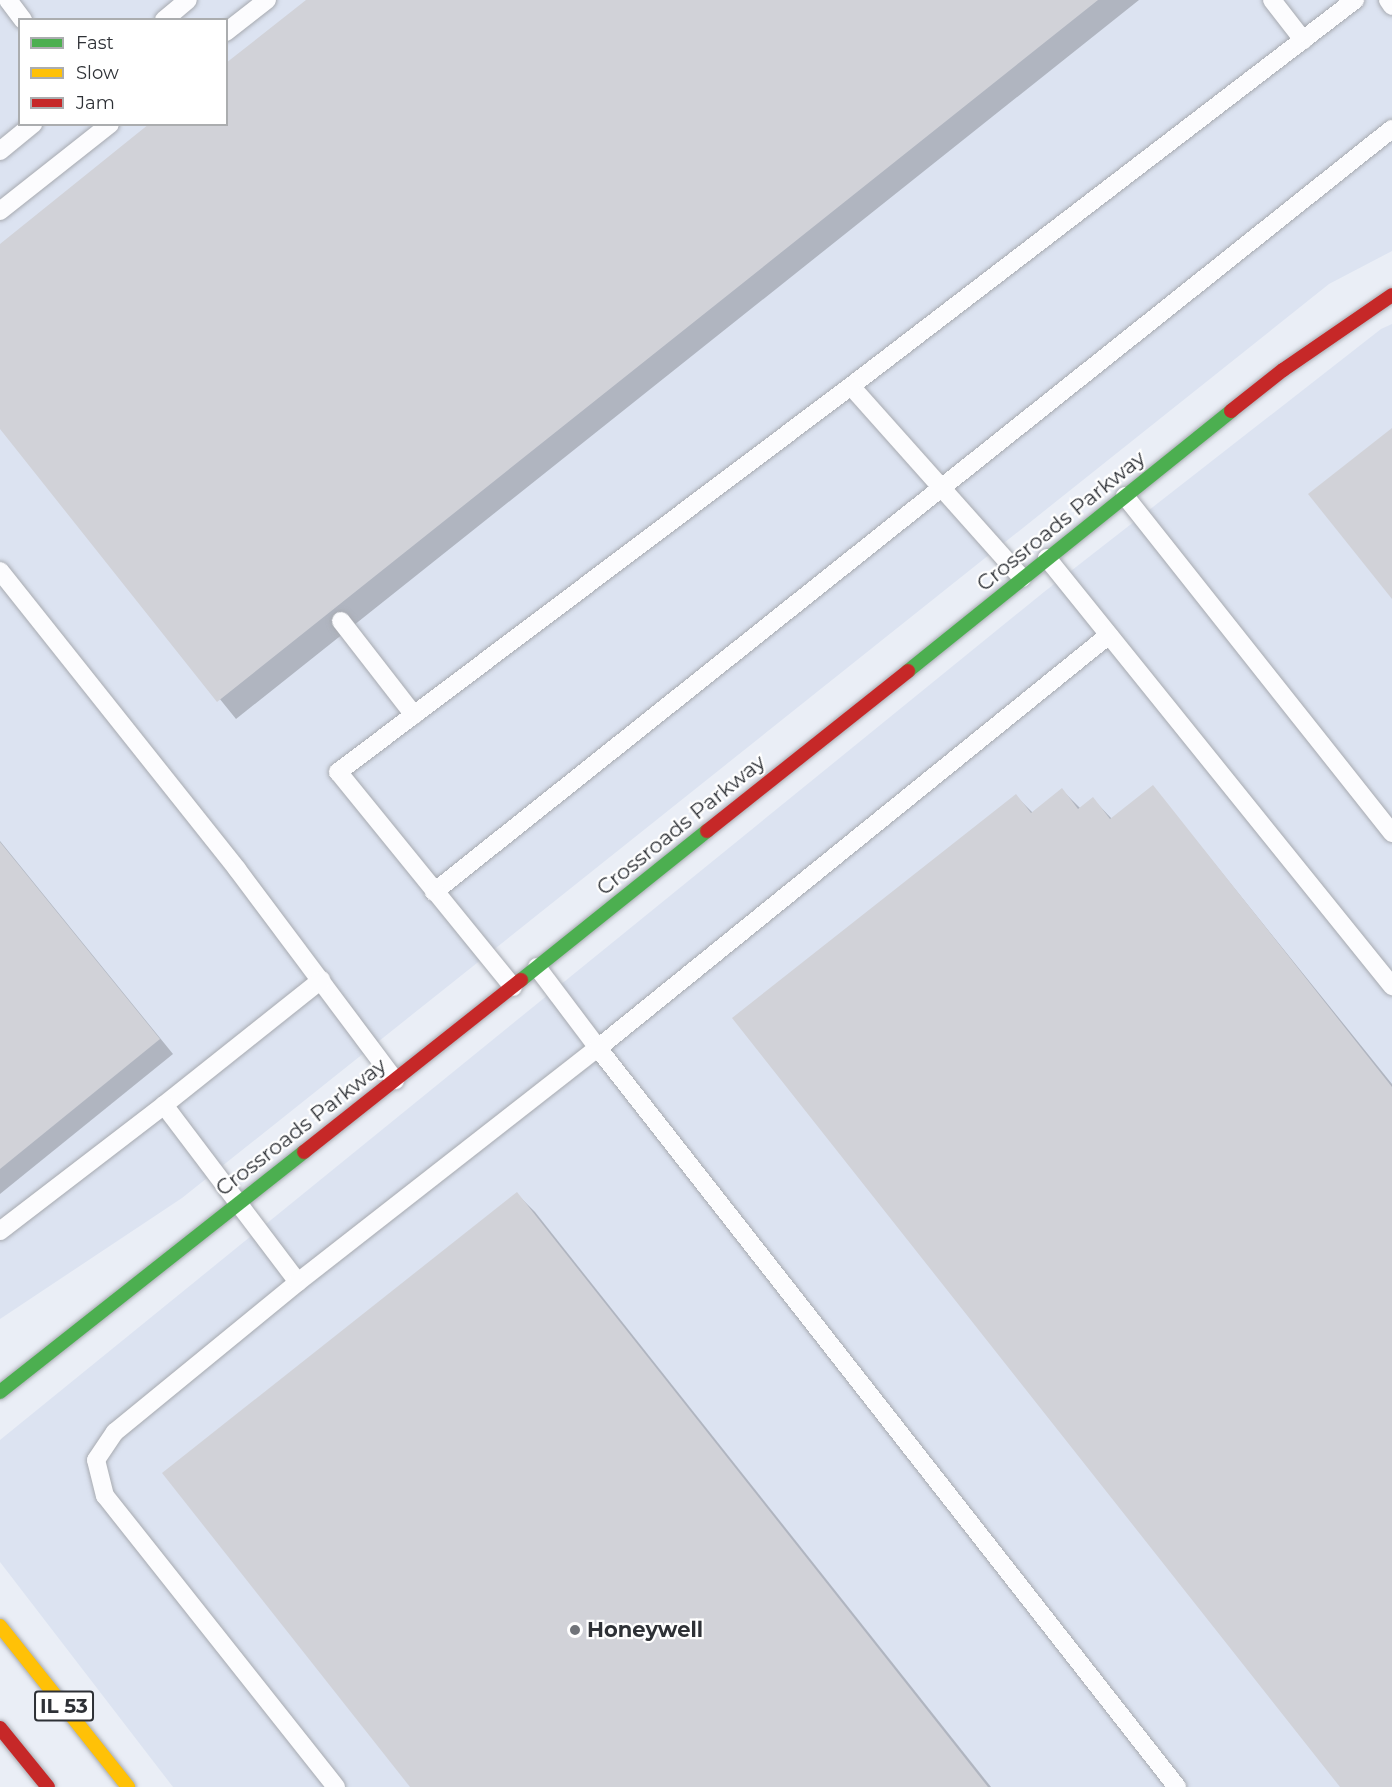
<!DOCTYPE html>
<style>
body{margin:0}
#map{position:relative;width:1392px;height:1787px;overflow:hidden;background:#eaeef6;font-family:Montserrat,sans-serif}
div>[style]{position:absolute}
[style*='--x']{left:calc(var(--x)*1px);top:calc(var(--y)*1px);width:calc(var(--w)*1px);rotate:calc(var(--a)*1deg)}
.built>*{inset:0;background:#dce3f1}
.shadow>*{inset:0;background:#0003}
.building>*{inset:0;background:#d1d2d8}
.roads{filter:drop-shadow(0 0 2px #a7aab0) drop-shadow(0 0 2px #a7aab0)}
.lane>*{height:18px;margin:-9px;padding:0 9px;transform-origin:9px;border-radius:9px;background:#fcfcfe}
.fast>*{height:14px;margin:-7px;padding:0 7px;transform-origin:7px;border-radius:7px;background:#4caf50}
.slow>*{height:14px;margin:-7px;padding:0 7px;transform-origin:7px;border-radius:7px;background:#ffc107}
.jam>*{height:14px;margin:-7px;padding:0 7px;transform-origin:7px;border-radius:7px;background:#c62828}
.dots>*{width:16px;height:16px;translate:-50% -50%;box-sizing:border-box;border:3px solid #fff;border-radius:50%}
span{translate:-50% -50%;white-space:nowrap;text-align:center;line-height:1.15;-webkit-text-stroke:4.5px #fff;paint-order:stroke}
.shield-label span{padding:2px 4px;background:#fff;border:2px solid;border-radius:4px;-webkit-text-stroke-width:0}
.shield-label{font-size:20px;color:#2e3136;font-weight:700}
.street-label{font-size:21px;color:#2e3136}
.poi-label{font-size:21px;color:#2e3136;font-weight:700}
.left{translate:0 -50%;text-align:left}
.legend{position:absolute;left:18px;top:18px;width:210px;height:108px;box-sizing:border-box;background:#fff;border:2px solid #abadaf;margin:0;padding:8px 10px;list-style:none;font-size:18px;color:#2e3136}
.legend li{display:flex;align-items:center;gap:12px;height:30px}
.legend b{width:30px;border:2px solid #abadaf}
</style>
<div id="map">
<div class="built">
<i style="clip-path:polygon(evenodd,0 0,1392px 0,1392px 251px,1329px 284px,182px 1198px,0 1319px,0 0,20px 20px,226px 20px,226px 124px,20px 124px,20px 20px)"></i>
<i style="clip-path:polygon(1392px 324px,1392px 1787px,173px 1787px,0 1562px,0 1440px,1044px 592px,1381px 329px)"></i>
</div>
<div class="shadow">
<i style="clip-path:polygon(308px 0,1139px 0,236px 719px,0 427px,0 245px,226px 124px)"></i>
<i style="clip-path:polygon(1153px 787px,1392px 1084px,1392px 1787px,1342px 1787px,1016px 796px,1033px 813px,1062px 790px,1081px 809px,1093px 799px,1112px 819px)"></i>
<i style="clip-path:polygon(0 841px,173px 1054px,0 1194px)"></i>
<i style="clip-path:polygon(517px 1194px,535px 1212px,991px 1787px,412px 1787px)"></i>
</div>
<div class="building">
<i style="clip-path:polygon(306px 0,1098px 0,217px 702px,0 429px,0 244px,149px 124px,226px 124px,226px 63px)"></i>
<i style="clip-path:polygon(1392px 428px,1392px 599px,1308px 494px)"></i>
<i style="clip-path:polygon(1153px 785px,1392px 1087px,1392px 1787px,1340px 1787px,732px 1018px,1016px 794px,1031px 813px,1062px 788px,1078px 809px,1093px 797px,1110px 819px)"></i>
<i style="clip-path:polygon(0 842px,160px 1039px,0 1169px)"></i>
<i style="clip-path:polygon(517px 1192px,988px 1787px,410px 1787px,162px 1473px)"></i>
</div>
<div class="roads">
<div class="lane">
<i style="--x:8;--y:0;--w:25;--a:53"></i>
<i style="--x:1272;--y:0;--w:51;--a:52.2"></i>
<i style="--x:1388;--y:0;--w:7;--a:56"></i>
<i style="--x:164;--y:20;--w:31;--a:-40"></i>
<i style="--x:226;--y:32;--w:52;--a:-38"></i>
<i style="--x:0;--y:151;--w:43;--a:-39.3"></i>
<i style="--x:0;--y:211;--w:140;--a:-38.3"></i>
<i style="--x:1125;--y:496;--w:430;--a:51.6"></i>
<i style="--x:1047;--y:558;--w:550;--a:51.13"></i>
<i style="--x:0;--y:571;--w:381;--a:51.5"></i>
<i style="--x:237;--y:869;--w:264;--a:53.2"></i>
<i style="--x:1022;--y:578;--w:257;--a:-131.7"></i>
<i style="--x:851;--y:386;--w:635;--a:-37.45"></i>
<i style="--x:341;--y:621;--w:119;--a:52.2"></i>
<i style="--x:434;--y:892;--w:1225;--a:-38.54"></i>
<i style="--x:537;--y:967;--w:101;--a:53"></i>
<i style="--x:598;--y:1048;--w:657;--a:-38.95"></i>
<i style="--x:513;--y:987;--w:277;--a:-129.1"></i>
<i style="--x:338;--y:772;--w:642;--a:-36.96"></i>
<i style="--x:164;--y:1105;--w:201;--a:-38.5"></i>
<i style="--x:0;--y:1231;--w:207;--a:-37.5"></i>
<i style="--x:164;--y:1105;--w:222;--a:52.9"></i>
<i style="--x:336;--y:1787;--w:372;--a:-128.4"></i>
<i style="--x:105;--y:1496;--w:37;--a:-104"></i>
<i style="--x:96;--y:1460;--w:34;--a:-56"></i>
<i style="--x:115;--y:1432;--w:237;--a:-39.3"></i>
<i style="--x:298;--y:1282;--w:380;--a:-38"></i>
<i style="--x:598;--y:1048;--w:939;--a:51.92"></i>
</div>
<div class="fast">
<i style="--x:908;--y:671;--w:415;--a:-38.8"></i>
<i style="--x:521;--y:980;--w:238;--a:-38.7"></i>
<i style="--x:0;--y:1392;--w:387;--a:-38.3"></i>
</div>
<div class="slow">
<i style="--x:0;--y:1626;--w:206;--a:51.5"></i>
</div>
<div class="jam">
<i style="--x:1231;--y:411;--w:66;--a:-38.3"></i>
<i style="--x:1283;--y:370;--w:132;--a:-34.5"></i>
<i style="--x:707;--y:831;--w:257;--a:-38.5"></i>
<i style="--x:304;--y:1152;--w:277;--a:-38.4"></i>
<i style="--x:0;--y:1728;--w:76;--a:50.9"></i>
</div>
</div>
<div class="dots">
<i style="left:575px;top:1630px;background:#707379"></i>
</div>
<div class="shield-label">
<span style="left:64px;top:1706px">IL 53</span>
</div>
<div class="street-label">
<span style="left:1061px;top:521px;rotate:-39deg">Crossroads Parkway</span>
<span style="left:681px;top:825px;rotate:-39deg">Crossroads Parkway</span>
<span style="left:301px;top:1127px;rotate:-38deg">Crossroads Parkway</span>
</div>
<div class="poi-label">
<span class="left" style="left:587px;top:1630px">Honeywell</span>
</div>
<ul class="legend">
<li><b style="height:8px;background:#4caf50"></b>Fast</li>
<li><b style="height:8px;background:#ffc107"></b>Slow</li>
<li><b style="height:8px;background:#c62828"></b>Jam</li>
</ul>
</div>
